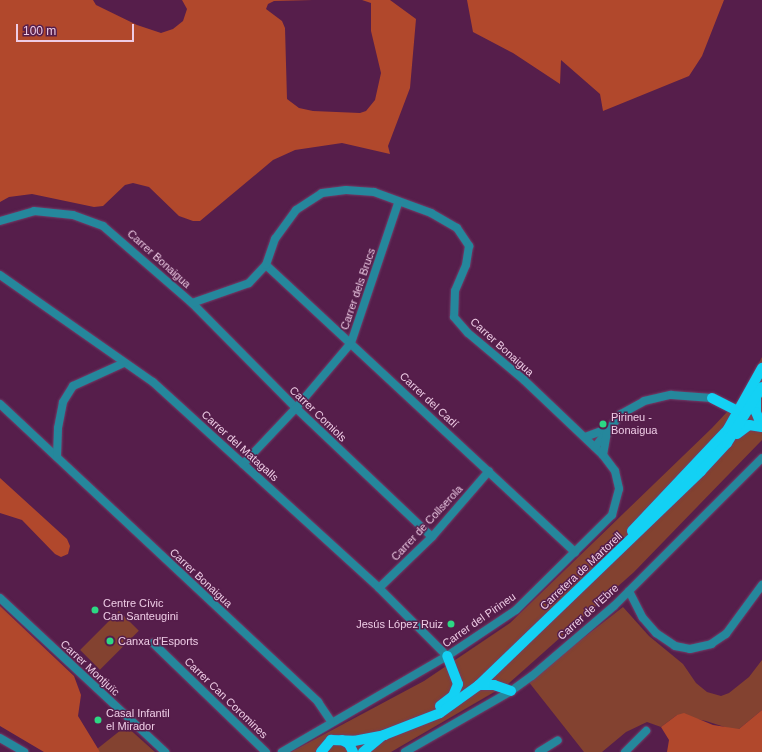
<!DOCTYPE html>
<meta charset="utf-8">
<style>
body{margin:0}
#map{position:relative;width:762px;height:752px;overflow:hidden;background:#561e4b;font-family:Arial,sans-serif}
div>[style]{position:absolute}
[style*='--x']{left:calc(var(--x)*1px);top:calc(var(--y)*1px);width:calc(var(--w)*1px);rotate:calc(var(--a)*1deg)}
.green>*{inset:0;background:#834230;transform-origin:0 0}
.forest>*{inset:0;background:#b1482c}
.roads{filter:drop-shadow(0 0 1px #713d67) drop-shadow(0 0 1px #713d67)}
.minor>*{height:8px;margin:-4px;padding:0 4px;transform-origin:4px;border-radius:4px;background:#25879c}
.major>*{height:10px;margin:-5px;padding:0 5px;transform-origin:5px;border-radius:5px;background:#13d1f4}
.dots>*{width:11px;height:11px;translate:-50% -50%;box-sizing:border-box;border:2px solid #561e4b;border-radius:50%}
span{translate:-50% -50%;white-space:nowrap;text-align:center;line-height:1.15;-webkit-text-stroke:3px #561e4b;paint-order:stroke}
.street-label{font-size:11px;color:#eecce5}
.poi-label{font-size:11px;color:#eecce5}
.left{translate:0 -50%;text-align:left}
.right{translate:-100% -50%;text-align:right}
.scale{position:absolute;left:16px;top:24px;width:118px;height:18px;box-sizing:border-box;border:2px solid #eecce5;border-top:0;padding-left:5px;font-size:12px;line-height:14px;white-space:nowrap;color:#eecce5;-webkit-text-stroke:3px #561e4b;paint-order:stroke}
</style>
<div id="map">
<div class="green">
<i style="clip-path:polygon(762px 357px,762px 440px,634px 572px,508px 684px,391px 752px,291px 752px,424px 681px,510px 623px,712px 428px,741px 397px)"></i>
<i style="clip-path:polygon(623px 607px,649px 636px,683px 664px,696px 683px,707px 692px,721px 696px,729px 693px,749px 677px,762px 660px,762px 710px,739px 729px,731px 729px,706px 721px,677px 715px,661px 727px,647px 722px,626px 732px,602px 752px,584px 752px,528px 681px)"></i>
<i style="left:119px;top:611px;width:28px;height:55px;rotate:45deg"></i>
<i style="clip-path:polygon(126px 726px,155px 752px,100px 752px,97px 749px)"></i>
</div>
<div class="forest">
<i style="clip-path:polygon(0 0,93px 0,96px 5px,137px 25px,161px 33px,173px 29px,183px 21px,187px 9px,182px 0,313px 0,274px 1px,268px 4px,266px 9px,282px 21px,285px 28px,287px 99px,299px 108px,313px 111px,360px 113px,366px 111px,375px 100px,381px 73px,371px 31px,371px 3px,362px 0,390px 0,416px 19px,410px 88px,388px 146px,390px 154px,342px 143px,295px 150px,273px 160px,200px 221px,193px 221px,179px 216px,149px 187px,133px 183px,125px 185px,103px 206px,94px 207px,32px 194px,9px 197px,0 202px)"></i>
<i style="clip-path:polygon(467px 0,724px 0,702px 56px,689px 76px,603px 111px,600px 94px,561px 60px,560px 84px,513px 53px,473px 32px)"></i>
<i style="clip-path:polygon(0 478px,67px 539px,70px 546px,68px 554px,61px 557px,55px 554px,22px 520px,0 513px)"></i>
<i style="clip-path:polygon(0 606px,74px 676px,81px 695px,78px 716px,100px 752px,44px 752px,0 726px)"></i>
<i style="clip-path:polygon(762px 710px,762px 752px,667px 752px,669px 740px,661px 727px,677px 715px,684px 713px,713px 725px,739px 729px)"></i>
</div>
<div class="roads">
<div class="minor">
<i style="--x:0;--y:221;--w:35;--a:-16"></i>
<i style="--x:34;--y:211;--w:39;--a:6"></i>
<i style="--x:73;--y:215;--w:32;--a:20"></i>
<i style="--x:103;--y:226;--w:118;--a:40.9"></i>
<i style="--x:192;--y:303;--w:148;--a:45.3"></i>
<i style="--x:296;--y:408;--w:187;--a:43.5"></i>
<i style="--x:266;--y:265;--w:422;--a:42.9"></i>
<i style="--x:0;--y:275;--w:187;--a:35"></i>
<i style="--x:153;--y:382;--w:306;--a:42.3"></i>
<i style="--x:379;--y:588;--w:96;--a:45"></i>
<i style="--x:192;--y:303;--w:60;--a:-19.3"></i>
<i style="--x:249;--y:283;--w:25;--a:-47"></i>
<i style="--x:266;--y:265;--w:28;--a:-71"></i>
<i style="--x:275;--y:239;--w:36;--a:-54"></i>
<i style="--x:296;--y:210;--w:31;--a:-33"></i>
<i style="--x:322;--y:193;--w:24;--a:-7"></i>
<i style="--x:346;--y:190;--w:28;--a:4"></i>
<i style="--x:374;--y:192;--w:61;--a:20.2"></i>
<i style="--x:431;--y:213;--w:30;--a:30"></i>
<i style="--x:457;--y:228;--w:22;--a:56"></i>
<i style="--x:469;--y:246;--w:19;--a:99"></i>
<i style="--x:466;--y:265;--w:28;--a:113"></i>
<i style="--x:455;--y:291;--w:26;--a:92"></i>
<i style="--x:454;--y:317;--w:21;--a:49"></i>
<i style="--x:468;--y:333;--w:73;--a:40"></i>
<i style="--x:524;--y:380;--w:109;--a:43.5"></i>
<i style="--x:603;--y:455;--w:20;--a:53"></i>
<i style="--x:615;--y:471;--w:18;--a:77"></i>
<i style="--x:619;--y:489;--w:27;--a:105"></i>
<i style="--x:612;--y:515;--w:135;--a:135.3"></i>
<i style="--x:516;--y:610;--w:83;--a:146.3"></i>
<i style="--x:447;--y:656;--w:191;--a:149.8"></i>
<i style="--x:0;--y:404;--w:436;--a:43.1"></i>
<i style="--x:318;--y:702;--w:23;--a:56"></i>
<i style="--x:585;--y:437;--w:23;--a:-20"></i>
<i style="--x:595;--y:447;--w:42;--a:-51.8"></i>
<i style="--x:621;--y:414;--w:26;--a:-29"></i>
<i style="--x:644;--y:401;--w:28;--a:-13"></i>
<i style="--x:671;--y:395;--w:41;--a:4.2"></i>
<i style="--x:603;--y:455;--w:23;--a:-80"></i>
<i style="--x:57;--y:457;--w:29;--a:-88"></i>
<i style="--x:58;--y:428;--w:26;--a:-79"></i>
<i style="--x:63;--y:402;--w:19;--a:-58"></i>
<i style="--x:73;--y:386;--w:56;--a:-24.3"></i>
<i style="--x:243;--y:464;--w:77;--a:-46.6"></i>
<i style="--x:296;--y:408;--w:85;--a:-49.8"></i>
<i style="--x:351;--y:343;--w:148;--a:-71.4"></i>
<i style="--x:379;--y:588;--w:74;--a:-43.9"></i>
<i style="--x:432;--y:537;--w:87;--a:-49.2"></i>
<i style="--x:629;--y:591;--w:30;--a:63"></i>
<i style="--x:643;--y:618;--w:20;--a:49"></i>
<i style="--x:656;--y:633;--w:23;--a:34"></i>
<i style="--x:675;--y:646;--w:15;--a:11"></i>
<i style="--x:690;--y:649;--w:22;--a:-13"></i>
<i style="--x:711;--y:644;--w:18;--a:-34"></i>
<i style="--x:726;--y:634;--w:61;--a:-53.7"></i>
<i style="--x:0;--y:598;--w:226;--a:43"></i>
<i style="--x:153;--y:643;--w:157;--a:44"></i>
<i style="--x:0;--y:738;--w:28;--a:30"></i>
<i style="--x:405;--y:752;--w:122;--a:-29.9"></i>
<i style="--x:511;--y:691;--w:26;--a:-36"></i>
<i style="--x:532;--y:676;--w:108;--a:-40.5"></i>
<i style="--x:614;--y:606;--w:209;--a:-45"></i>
<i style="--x:539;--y:752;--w:22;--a:-32"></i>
<i style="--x:625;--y:752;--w:30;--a:-45"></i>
</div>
<div class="major">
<i style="--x:712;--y:398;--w:27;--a:27"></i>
<i style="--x:736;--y:410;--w:9;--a:-18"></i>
<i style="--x:756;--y:398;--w:14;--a:90"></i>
<i style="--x:756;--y:412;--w:16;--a:68"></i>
<i style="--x:737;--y:434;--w:15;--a:-37"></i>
<i style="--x:749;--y:425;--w:13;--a:9"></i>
<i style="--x:632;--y:531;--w:140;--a:-46.7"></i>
<i style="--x:728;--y:429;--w:70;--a:-60.9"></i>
<i style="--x:479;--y:685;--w:15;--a:0"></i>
<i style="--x:494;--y:685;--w:18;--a:19"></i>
<i style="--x:440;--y:706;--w:16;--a:-38"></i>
<i style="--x:453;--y:696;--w:13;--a:-67"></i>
<i style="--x:458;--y:684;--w:30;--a:-111"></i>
<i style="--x:342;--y:740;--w:8;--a:30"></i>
<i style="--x:349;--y:744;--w:9;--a:63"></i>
<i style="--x:321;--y:752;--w:16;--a:-50"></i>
<i style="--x:331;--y:740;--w:23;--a:2"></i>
<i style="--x:354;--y:741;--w:31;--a:-11"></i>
<i style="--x:384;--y:735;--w:60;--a:-21.4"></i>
<i style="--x:440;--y:713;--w:48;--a:-35.7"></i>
<i style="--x:479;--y:685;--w:308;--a:-43.9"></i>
<i style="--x:701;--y:471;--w:38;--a:-47"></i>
<i style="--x:727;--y:443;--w:66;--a:-58"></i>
<i style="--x:363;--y:752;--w:25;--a:-40"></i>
</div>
</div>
<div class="dots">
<i style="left:603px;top:424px;background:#2cd884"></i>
<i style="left:95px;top:610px;background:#2cd884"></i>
<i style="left:451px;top:624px;background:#2cd884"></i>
<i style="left:110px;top:641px;background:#2cd884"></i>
<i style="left:98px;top:720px;background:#2cd884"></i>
</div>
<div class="street-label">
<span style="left:159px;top:259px;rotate:42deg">Carrer Bonaigua</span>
<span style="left:358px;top:289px;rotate:-71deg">Carrer dels Brucs</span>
<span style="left:502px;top:347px;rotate:42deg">Carrer Bonaigua</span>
<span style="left:429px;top:400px;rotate:43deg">Carrer del Cadí</span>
<span style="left:318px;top:414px;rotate:44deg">Carrer Comiols</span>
<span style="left:240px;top:446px;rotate:42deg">Carrer del Matagalls</span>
<span style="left:427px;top:523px;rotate:-47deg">Carrer de Collserola</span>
<span style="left:581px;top:571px;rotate:-43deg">Carretera de Martorell</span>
<span style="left:201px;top:578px;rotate:43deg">Carrer Bonaigua</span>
<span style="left:588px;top:612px;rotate:-42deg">Carrer de l'Ebre</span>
<span style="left:479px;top:620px;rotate:-35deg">Carrer del Pirineu</span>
<span style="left:90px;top:668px;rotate:43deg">Carrer Montjuïc</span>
<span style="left:226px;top:698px;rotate:44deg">Carrer Can Coromines</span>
</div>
<div class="poi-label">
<span class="left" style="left:611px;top:424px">Pirineu -<br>Bonaigua</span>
<span class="left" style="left:103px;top:610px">Centre Cívic<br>Can Santeugini</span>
<span class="right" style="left:443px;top:624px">Jesús López Ruiz</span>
<span class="left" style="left:118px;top:641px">Canxa d'Esports</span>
<span class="left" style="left:106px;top:720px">Casal Infantil<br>el Mirador</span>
</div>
<div class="scale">100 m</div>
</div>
